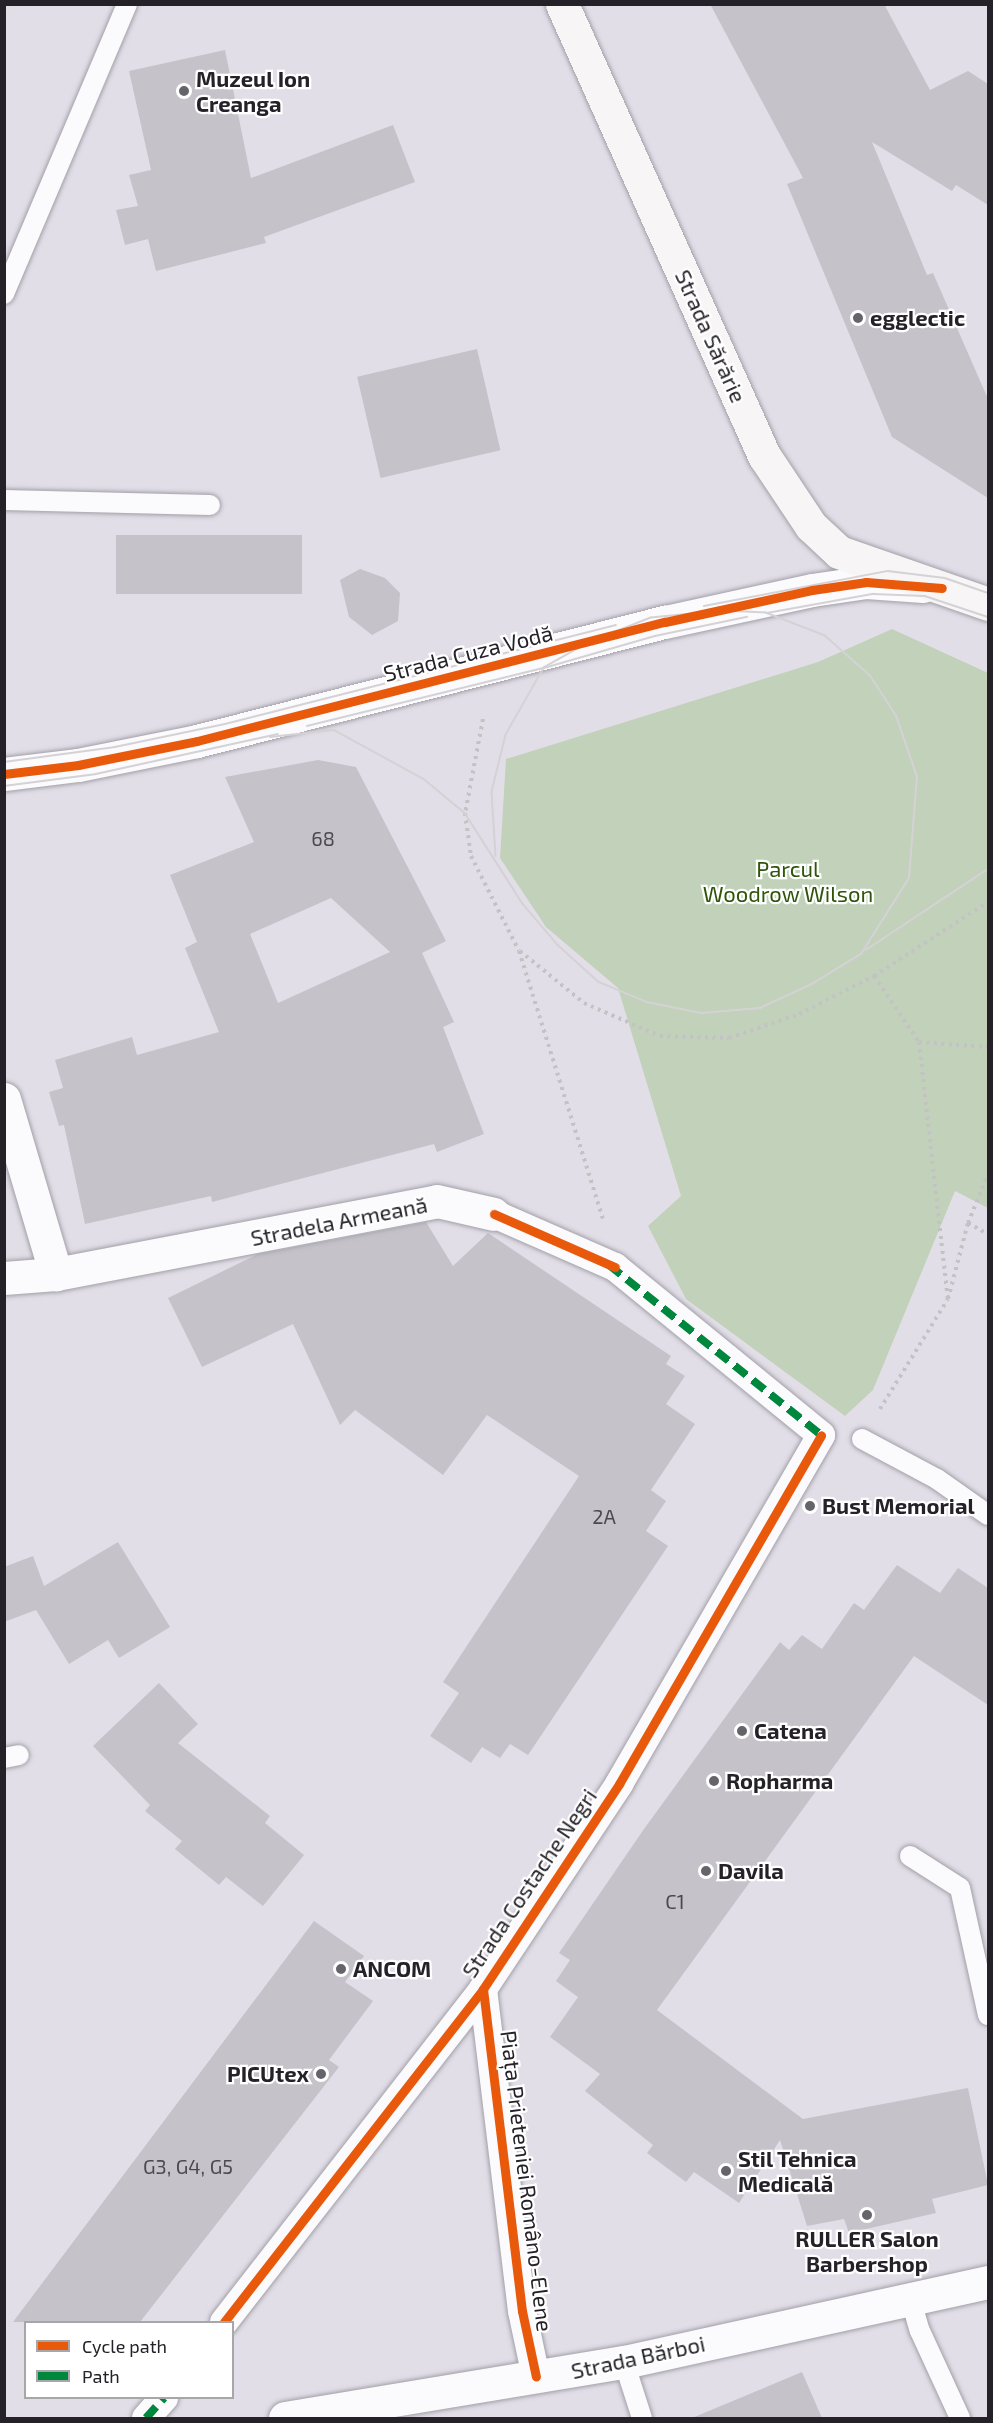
<!DOCTYPE html>
<meta charset="utf-8">
<style>
body{margin:0}
#map{position:relative;width:993px;height:2423px;overflow:hidden;background:#e2dee8;font-family:"Exo 2",sans-serif}
div>[style]{position:absolute}
[style*='--x']{left:calc(var(--x)*1px);top:calc(var(--y)*1px);width:calc(var(--w)*1px);rotate:calc(var(--a)*1deg)}
.green>*{inset:0;background:#c2d1ba}
.building>*{inset:0;background:#c5c2ca;transform-origin:0 0}
.path>*{height:4px;margin-top:-2px;transform-origin:0;background:repeating-linear-gradient(90deg,#c3c2c5 0 3px,transparent 0 7.5px)}
.roads{filter:drop-shadow(0 0 2px #a2a0a7) drop-shadow(0 0 2px #a2a0a7)}
.service>*{height:20px;margin:-10px;padding:0 10px;transform-origin:10px;border-radius:10px;background:#fbfafc}
.pedestrian>*{height:28px;margin:-14px;padding:0 14px;transform-origin:14px;border-radius:14px;background:#fbfafc}
.minor>*{height:33px;margin:-16.5px;padding:0 16.5px;transform-origin:16.5px;border-radius:16.5px;background:#fbfafc}
.tertiary>*{height:33px;margin:-16.5px;padding:0 16.5px;transform-origin:16.5px;border-radius:16.5px;background:#fbfafc}
.secondary>*{height:33px;margin:-16.5px;padding:0 16.5px;transform-origin:16.5px;border-radius:16.5px;background:#f8f5f6}
.tram>*{height:1.5px;margin:-0.75px;padding:0 0.75px;transform-origin:0.75px;border-radius:0.75px;background:#d4d2d5}
.quiet>*{height:8px;margin-top:-4px;transform-origin:0;background:repeating-linear-gradient(90deg,#00873e 0 15px,transparent 0 23px)}
.cycleway>*{height:9px;margin:-4.5px;padding:0 4.5px;transform-origin:4.5px;border-radius:4.5px;background:#e8590c}
.dots>*{width:16px;height:16px;translate:-50% -50%;box-sizing:border-box;border:3px solid #fff;border-radius:50%}
span{translate:-50% -50%;white-space:nowrap;text-align:center;line-height:1.15;-webkit-text-stroke:4.5px #fff;paint-order:stroke}
.number-label{font-size:20px;color:#4c4a50}
.number-label span{-webkit-text-stroke-width:0}
.poi-label{font-size:22px;color:#242228;font-weight:700}
.left{translate:0 -50%;text-align:left}
.right{translate:-100% -50%;text-align:right}
.street-label{font-size:22px;color:#242228}
.park-label{font-size:22px;color:#2e5509}
.frame{position:absolute;inset:0;border:6px solid #242228;pointer-events:none}
.legend{position:absolute;left:24px;top:2321px;width:210px;height:78px;box-sizing:border-box;background:#fff;border:2px solid #a7a7a9;margin:0;padding:8px 10px;list-style:none;font-size:18px;color:#242228}
.legend li{display:flex;align-items:center;gap:12px;height:30px}
.legend b{width:30px;border:2px solid #a7a7a9}
</style>
<div id="map">
<div class="green">
<i style="clip-path:polygon(892px 629px,988px 673px,988px 1208px,955px 1191px,873px 1390px,845px 1416px,686px 1299px,648px 1226px,681px 1196px,618px 988px,546px 927px,500px 858px,506px 759px,818px 662px)"></i>
</div>
<div class="building">
<i style="clip-path:polygon(710px 4px,884px 4px,930px 90px,968px 71px,988px 84px,988px 205px,956px 185px,952px 191px,872px 142px,927px 275px,933px 273px,988px 399px,988px 498px,892px 437px,787px 184px,803px 178px)"></i>
<i style="clip-path:polygon(225px 50px,251px 178px,393px 125px,415px 182px,264px 237px,266px 243px,156px 271px,148px 239px,125px 245px,116px 210px,138px 206px,129px 175px,151px 170px,129px 71px)"></i>
<i style="left:477px;top:349px;width:104px;height:123px;rotate:77deg"></i>
<i style="left:116px;top:535px;width:186px;height:59px"></i>
<i style="clip-path:polygon(360px 569px,385px 578px,400px 593px,398px 621px,372px 635px,349px 617px,340px 580px)"></i>
<i style="clip-path:polygon(evenodd,318px 760px,356px 767px,446px 941px,422px 953px,454px 1022px,443px 1027px,484px 1134px,437px 1152px,434px 1144px,212px 1202px,211px 1196px,85px 1224px,64px 1125px,59px 1126px,49px 1092px,63px 1088px,55px 1060px,132px 1037px,137px 1055px,219px 1032px,185px 948px,197px 942px,170px 875px,254px 842px,225px 777px,318px 760px,331px 898px,390px 952px,278px 1003px,250px 934px,331px 898px)"></i>
<i style="clip-path:polygon(426px 1222px,453px 1266px,488px 1233px,671px 1356px,666px 1364px,685px 1376px,666px 1404px,695px 1424px,651px 1490px,666px 1501px,646px 1531px,668px 1546px,528px 1755px,510px 1744px,500px 1758px,482px 1747px,471px 1763px,430px 1736px,459px 1693px,443px 1682px,579px 1476px,487px 1415px,443px 1475px,355px 1410px,340px 1425px,293px 1324px,202px 1367px,168px 1298px,258px 1254px)"></i>
<i style="clip-path:polygon(118px 1542px,170px 1627px,119px 1658px,108px 1640px,69px 1664px,36px 1610px,4px 1622px,4px 1567px,33px 1556px,44px 1586px)"></i>
<i style="clip-path:polygon(897px 1565px,940px 1593px,958px 1568px,988px 1588px,988px 1705px,914px 1656px,657px 2010px,803px 2119px,968px 2088px,988px 2185px,932px 2199px,936px 2213px,849px 2233px,844px 2219px,807px 2226px,780px 2140px,739px 2203px,694px 2172px,686px 2182px,647px 2153px,653px 2145px,585px 2091px,600px 2074px,550px 2037px,578px 1997px,556px 1981px,570px 1960px,559px 1953px,644px 1829px,780px 1642px,789px 1650px,802px 1635px,822px 1649px,854px 1603px,864px 1610px)"></i>
<i style="clip-path:polygon(159px 1683px,198px 1724px,178px 1743px,270px 1816px,265px 1823px,304px 1855px,263px 1906px,226px 1877px,219px 1885px,175px 1849px,182px 1841px,145px 1811px,150px 1805px,93px 1746px)"></i>
<i style="clip-path:polygon(314px 1921px,364px 1956px,345px 1982px,373px 2001px,329px 2060px,339px 2067px,140px 2322px,13px 2322px)"></i>
<i style="clip-path:polygon(802px 2372px,822px 2418px,692px 2418px)"></i>
</div>
<div class="path">
<i style="--x:483;--y:719;--w:96;--a:100.8"></i>
<i style="--x:465;--y:813;--w:43;--a:82.1"></i>
<i style="--x:471;--y:856;--w:106;--a:63.2"></i>
<i style="--x:519;--y:951;--w:281;--a:72.6"></i>
<i style="--x:520;--y:951;--w:82;--a:39.1"></i>
<i style="--x:584;--y:1003;--w:83;--a:23.5"></i>
<i style="--x:660;--y:1036;--w:69;--a:1.7"></i>
<i style="--x:729;--y:1038;--w:74;--a:-18.9"></i>
<i style="--x:799;--y:1014;--w:84;--a:-26.9"></i>
<i style="--x:874;--y:976;--w:136;--a:-33"></i>
<i style="--x:874;--y:976;--w:80;--a:55.7"></i>
<i style="--x:919;--y:1042;--w:259;--a:83.6"></i>
<i style="--x:919;--y:1042;--w:69;--a:4.1"></i>
<i style="--x:968;--y:1223;--w:23;--a:29"></i>
<i style="--x:880;--y:1409;--w:129;--a:-58.3"></i>
<i style="--x:948;--y:1299;--w:79;--a:-75.3"></i>
<i style="--x:968;--y:1223;--w:53;--a:-67.8"></i>
</div>
<div class="roads">
<div class="service">
<i style="--x:4;--y:294;--w:315;--a:-67"></i>
<i style="--x:4;--y:500;--w:206;--a:1.4"></i>
<i style="--x:862;--y:1439;--w:85;--a:28.1"></i>
<i style="--x:937;--y:1479;--w:62;--a:35.2"></i>
<i style="--x:4;--y:1758;--w:15;--a:-11"></i>
<i style="--x:910;--y:1856;--w:59;--a:32.6"></i>
<i style="--x:960;--y:1888;--w:130;--a:77.6"></i>
<i style="--x:910;--y:2297;--w:35;--a:74"></i>
<i style="--x:920;--y:2331;--w:96;--a:65.3"></i>
<i style="--x:624;--y:2362;--w:59;--a:72.2"></i>
</div>
<div class="pedestrian">
<i style="--x:483;--y:1989;--w:324;--a:83.1"></i>
<i style="--x:522;--y:2311;--w:67;--a:78"></i>
<i style="--x:224;--y:2322;--w:422;--a:-52.1"></i>
<i style="--x:483;--y:1989;--w:246;--a:-56.4"></i>
<i style="--x:619;--y:1784;--w:403;--a:-59.9"></i>
<i style="--x:821;--y:1435;--w:266;--a:-140.8"></i>
<i style="--x:615;--y:1267;--w:132;--a:-156.3"></i>
<i style="--x:146;--y:2418;--w:27;--a:-48"></i>
</div>
<div class="minor">
<i style="--x:4;--y:774;--w:75;--a:-6.9"></i>
<i style="--x:78;--y:765;--w:121;--a:-11.4"></i>
<i style="--x:197;--y:741;--w:483;--a:-14.3"></i>
<i style="--x:665;--y:622;--w:150;--a:-12.3"></i>
<i style="--x:812;--y:590;--w:55;--a:-8.4"></i>
<i style="--x:866;--y:582;--w:57;--a:4"></i>
<i style="--x:4;--y:1099;--w:183;--a:73.5"></i>
<i style="--x:4;--y:1278;--w:52;--a:-4.4"></i>
<i style="--x:56;--y:1274;--w:388;--a:-10.8"></i>
<i style="--x:437;--y:1201;--w:58;--a:12.8"></i>
</div>
<div class="tertiary">
<i style="--x:285;--y:2418;--w:344;--a:-9.4"></i>
<i style="--x:624;--y:2362;--w:373;--a:-12.4"></i>
</div>
<div class="secondary">
<i style="--x:562;--y:4;--w:496;--a:65.9"></i>
<i style="--x:765;--y:457;--w:83;--a:56.3"></i>
<i style="--x:811;--y:526;--w:38;--a:43"></i>
<i style="--x:839;--y:552;--w:158;--a:19.2"></i>
</div>
</div>
<div class="tram">
<i style="--x:704;--y:606;--w:187;--a:-10.8"></i>
<i style="--x:888;--y:571;--w:57;--a:7"></i>
<i style="--x:945;--y:578;--w:46;--a:19.2"></i>
<i style="--x:767;--y:613;--w:108;--a:-10.2"></i>
<i style="--x:873;--y:594;--w:52;--a:2.2"></i>
<i style="--x:925;--y:596;--w:66;--a:18.4"></i>
<i style="--x:307;--y:726;--w:244;--a:-13.8"></i>
<i style="--x:544;--y:668;--w:116;--a:-16.1"></i>
<i style="--x:655;--y:636;--w:94;--a:-11.7"></i>
<i style="--x:270;--y:737;--w:64;--a:-6.2"></i>
<i style="--x:334;--y:730;--w:102;--a:28.6"></i>
<i style="--x:424;--y:779;--w:53;--a:39.7"></i>
<i style="--x:465;--y:813;--w:108;--a:57.5"></i>
<i style="--x:523;--y:904;--w:54;--a:49.5"></i>
<i style="--x:558;--y:945;--w:55;--a:42.1"></i>
<i style="--x:599;--y:982;--w:52;--a:22.6"></i>
<i style="--x:647;--y:1002;--w:55;--a:11.5"></i>
<i style="--x:701;--y:1013;--w:59;--a:-4.8"></i>
<i style="--x:760;--y:1008;--w:57;--a:-24.8"></i>
<i style="--x:812;--y:984;--w:57;--a:-31.5"></i>
<i style="--x:861;--y:954;--w:90;--a:-57.7"></i>
<i style="--x:909;--y:878;--w:101;--a:-85.5"></i>
<i style="--x:917;--y:777;--w:65;--a:-109"></i>
<i style="--x:896;--y:716;--w:48;--a:-123"></i>
<i style="--x:870;--y:676;--w:60;--a:-138.4"></i>
<i style="--x:825;--y:636;--w:63;--a:-158.7"></i>
<i style="--x:766;--y:613;--w:43;--a:-177.3"></i>
<i style="--x:723;--y:611;--w:72;--a:174.4"></i>
<i style="--x:651;--y:618;--w:68;--a:158.4"></i>
<i style="--x:588;--y:643;--w:51;--a:150.4"></i>
<i style="--x:544;--y:668;--w:77;--a:119.6"></i>
<i style="--x:506;--y:735;--w:59;--a:103.8"></i>
<i style="--x:492;--y:792;--w:64;--a:86.4"></i>
<i style="--x:4;--y:762;--w:112;--a:-7.7"></i>
<i style="--x:115;--y:747;--w:112;--a:-11.8"></i>
<i style="--x:225;--y:724;--w:403;--a:-14.2"></i>
<i style="--x:4;--y:786;--w:93;--a:-7.4"></i>
<i style="--x:96;--y:774;--w:186;--a:-12.4"></i>
<i style="--x:866;--y:950;--w:146;--a:-33.6"></i>
</div>
<div class="quiet">
<i style="--x:609;--y:1265;--w:272;--a:38.7"></i>
<i style="--x:821;--y:1435;--w:4;--a:124"></i>
<i style="--x:146;--y:2418;--w:27;--a:-48"></i>
</div>
<div class="cycleway">
<i style="--x:4;--y:774;--w:75;--a:-6.9"></i>
<i style="--x:78;--y:765;--w:121;--a:-11.4"></i>
<i style="--x:197;--y:741;--w:483;--a:-14.3"></i>
<i style="--x:665;--y:622;--w:150;--a:-12.3"></i>
<i style="--x:812;--y:590;--w:55;--a:-8.4"></i>
<i style="--x:866;--y:582;--w:76;--a:4.5"></i>
<i style="--x:494;--y:1214;--w:132;--a:23.7"></i>
<i style="--x:483;--y:1989;--w:324;--a:83.1"></i>
<i style="--x:522;--y:2311;--w:67;--a:78"></i>
<i style="--x:224;--y:2322;--w:422;--a:-52.1"></i>
<i style="--x:483;--y:1989;--w:246;--a:-56.4"></i>
<i style="--x:619;--y:1784;--w:403;--a:-59.9"></i>
</div>
<div class="dots">
<i style="left:184px;top:91px;background:#66646b"></i>
<i style="left:858px;top:318px;background:#66646b"></i>
<i style="left:810px;top:1506px;background:#66646b"></i>
<i style="left:742px;top:1731px;background:#66646b"></i>
<i style="left:714px;top:1781px;background:#66646b"></i>
<i style="left:706px;top:1871px;background:#66646b"></i>
<i style="left:341px;top:1969px;background:#66646b"></i>
<i style="left:321px;top:2074px;background:#66646b"></i>
<i style="left:726px;top:2171px;background:#66646b"></i>
<i style="left:867px;top:2215px;background:#66646b"></i>
</div>
<div class="number-label">
<span style="left:323px;top:838px">68</span>
<span style="left:604px;top:1516px">2A</span>
<span style="left:675px;top:1901px">C1</span>
<span style="left:188px;top:2166px">G3, G4, G5</span>
</div>
<div class="poi-label">
<span class="left" style="left:196px;top:91px">Muzeul Ion<br>Creanga</span>
<span class="left" style="left:870px;top:318px">egglectic</span>
<span class="left" style="left:822px;top:1506px">Bust Memorial</span>
<span class="left" style="left:754px;top:1731px">Catena</span>
<span class="left" style="left:726px;top:1781px">Ropharma</span>
<span class="left" style="left:718px;top:1871px">Davila</span>
<span class="left" style="left:353px;top:1969px">ANCOM</span>
<span class="right" style="left:309px;top:2074px">PICUtex</span>
<span class="left" style="left:738px;top:2171px">Stil Tehnica<br>Medicală</span>
<span style="left:867px;top:2251px">RULLER Salon<br>Barbershop</span>
</div>
<div class="street-label">
<span style="left:711px;top:336px;rotate:66deg">Strada Sărărie</span>
<span style="left:468px;top:653px;rotate:-14deg">Strada Cuza Vodă</span>
<span style="left:339px;top:1221px;rotate:-11deg">Stradela Armeană</span>
<span style="left:529px;top:1883px;rotate:-56deg">Strada Costache Negri</span>
<span style="left:527px;top:2181px;rotate:83deg">Piața Prieteniei Româno-Elene</span>
<span style="left:638px;top:2357px;rotate:-12deg">Strada Bărboi</span>
</div>
<div class="park-label">
<span style="left:788px;top:881px">Parcul<br>Woodrow Wilson</span>
</div>
<div class="frame"></div>
<ul class="legend">
<li><b style="height:8px;background:#e8590c"></b>Cycle path</li>
<li><b style="height:8px;background:#00873e"></b>Path</li>
</ul>
</div>
